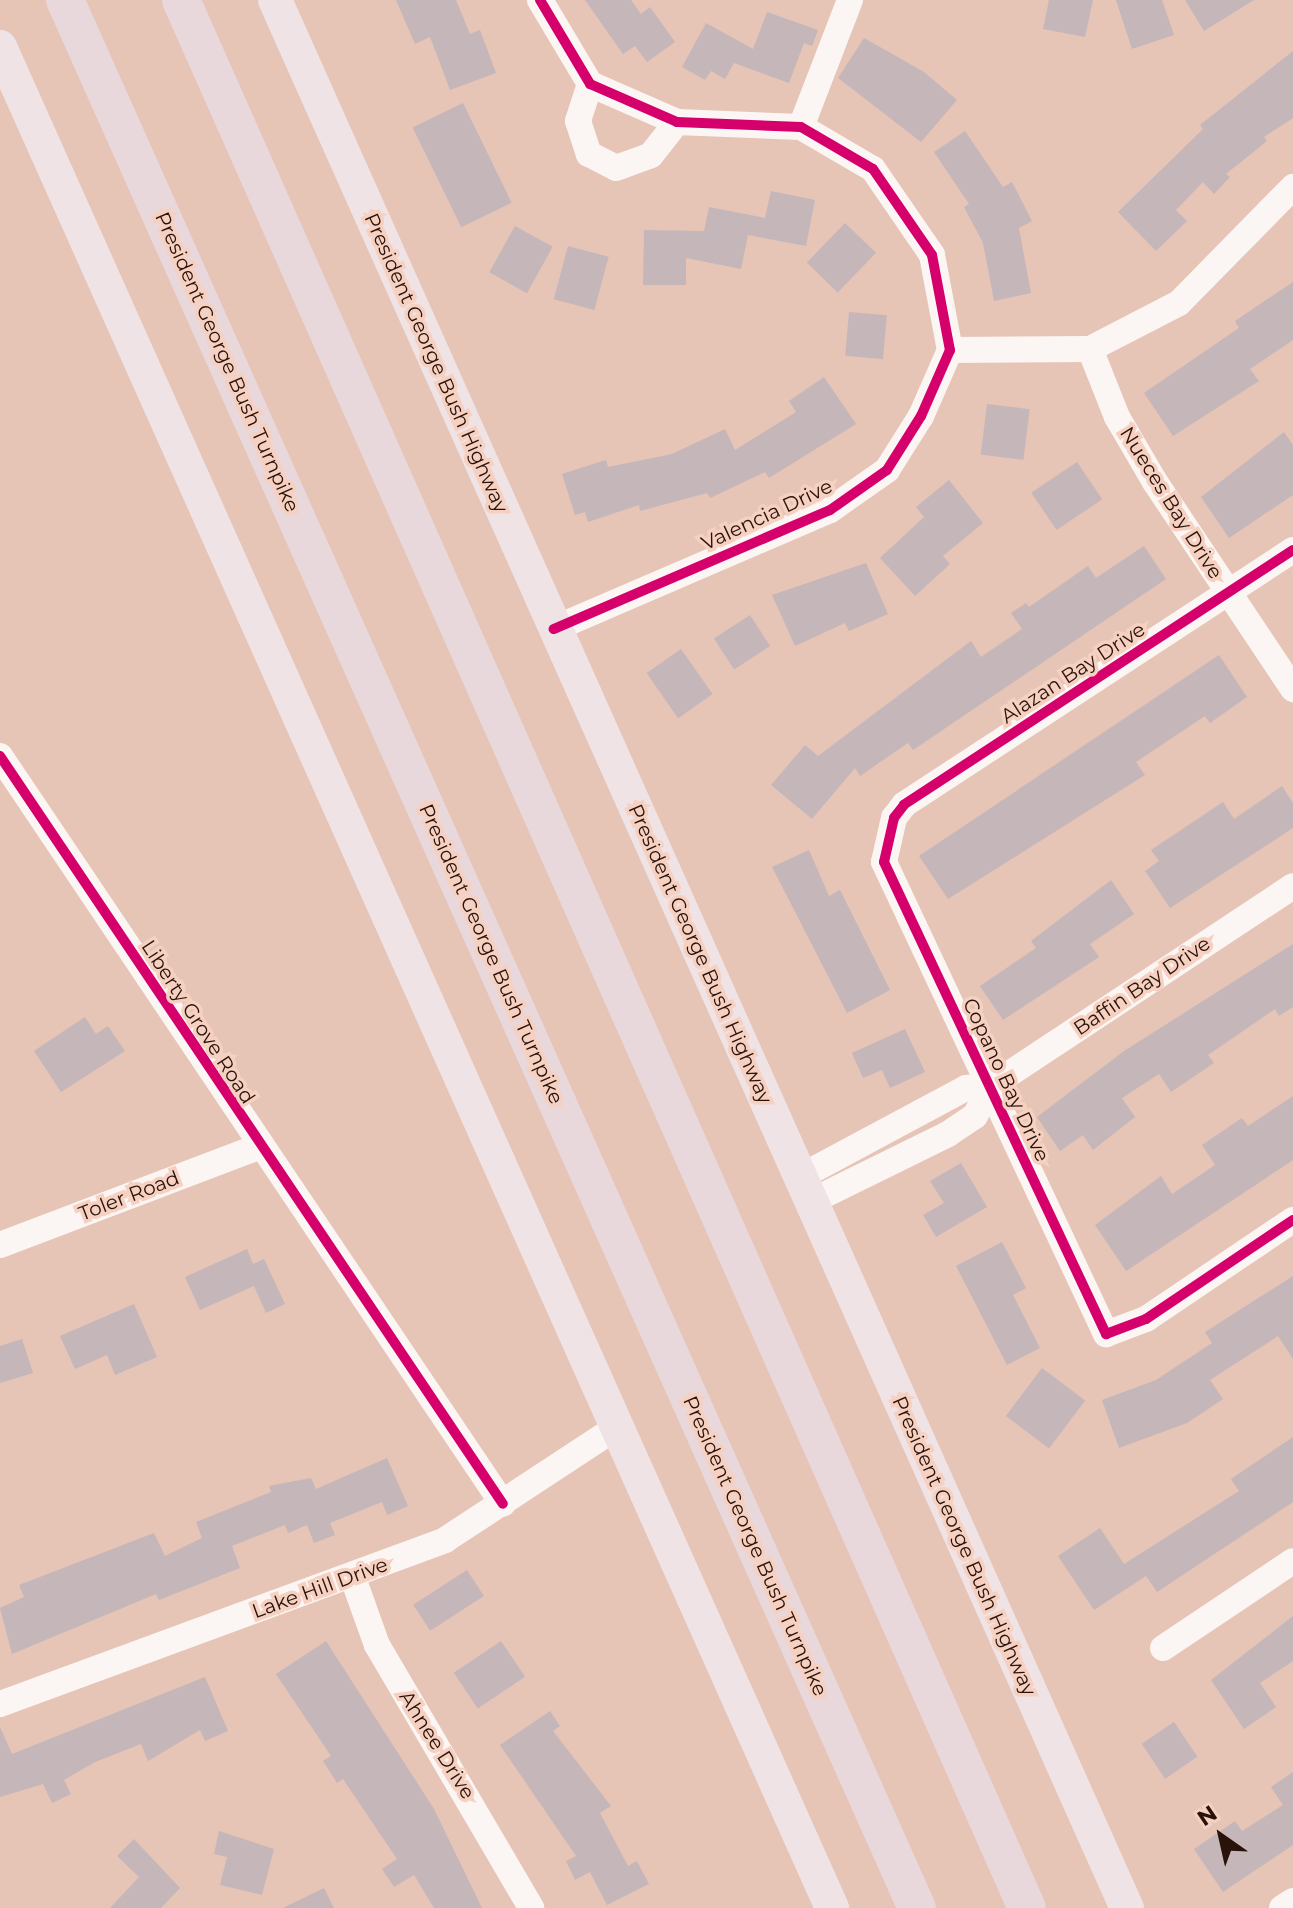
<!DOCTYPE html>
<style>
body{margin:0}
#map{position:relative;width:1293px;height:1908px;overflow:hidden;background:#e6c4b6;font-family:Montserrat,sans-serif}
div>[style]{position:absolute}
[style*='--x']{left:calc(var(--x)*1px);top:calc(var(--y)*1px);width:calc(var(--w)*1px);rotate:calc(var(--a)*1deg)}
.building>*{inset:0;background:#c5b6ba;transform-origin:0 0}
.minor>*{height:26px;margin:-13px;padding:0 13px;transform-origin:13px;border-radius:13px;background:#fbf6f4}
.major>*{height:34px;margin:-17px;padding:0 17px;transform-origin:17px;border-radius:17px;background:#efe3e6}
.highway>*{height:38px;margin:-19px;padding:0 19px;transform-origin:19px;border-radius:19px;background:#e8d7db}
.cycleway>*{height:10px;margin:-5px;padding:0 5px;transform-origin:5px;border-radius:5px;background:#d6006c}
span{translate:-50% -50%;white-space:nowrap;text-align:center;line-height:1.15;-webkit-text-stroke:7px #f6d0c0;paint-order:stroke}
.street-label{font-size:20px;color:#281209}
.north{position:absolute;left:1181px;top:1796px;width:80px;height:80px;-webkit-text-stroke:6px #f6d0c0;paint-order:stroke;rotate:326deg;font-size:22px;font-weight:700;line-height:32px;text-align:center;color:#281209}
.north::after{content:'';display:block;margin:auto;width:28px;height:36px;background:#281209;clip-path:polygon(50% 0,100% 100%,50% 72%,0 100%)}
</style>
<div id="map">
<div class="building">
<i style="clip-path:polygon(396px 0,456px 0,470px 34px,480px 30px,496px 73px,450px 90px,430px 37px,415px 44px)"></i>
<i style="clip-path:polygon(585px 0,631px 0,641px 14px,650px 7px,675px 42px,647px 62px,635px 46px,623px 54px)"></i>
<i style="clip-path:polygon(1049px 0,1093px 0,1085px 37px,1043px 29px)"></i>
<i style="clip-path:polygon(1116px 0,1162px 0,1174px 35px,1132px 49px)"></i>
<i style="clip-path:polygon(1185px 0,1254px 0,1204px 31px)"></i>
<i style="clip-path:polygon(767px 12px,818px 30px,812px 46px,804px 43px,789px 83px,734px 63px,725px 79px,711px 71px,705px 80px,682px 67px,706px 23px,753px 49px)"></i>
<i style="clip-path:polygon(864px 38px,924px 72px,957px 100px,921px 142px,838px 78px)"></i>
<i style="clip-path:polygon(1293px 51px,1293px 118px,1264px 137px,1267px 141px,1226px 174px,1230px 177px,1214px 194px,1203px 182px,1176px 210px,1187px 221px,1156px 251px,1118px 212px,1203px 129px,1200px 125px)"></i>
<i style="left:463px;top:103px;width:111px;height:56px;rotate:64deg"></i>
<i style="clip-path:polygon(965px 131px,1003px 187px,1012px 182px,1032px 221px,1019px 228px,1031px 293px,994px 301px,983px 243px,964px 207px,969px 204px,934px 152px)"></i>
<i style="clip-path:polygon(771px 191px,815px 200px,806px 246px,748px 235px,741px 269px,686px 258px,686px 285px,643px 285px,644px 230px,704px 231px,709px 207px,765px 218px)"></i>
<i style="left:845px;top:223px;width:43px;height:55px;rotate:44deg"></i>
<i style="left:515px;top:226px;width:43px;height:53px;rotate:29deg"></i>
<i style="left:568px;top:246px;width:42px;height:55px;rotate:15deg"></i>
<i style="clip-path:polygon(1293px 282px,1293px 340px,1250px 369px,1259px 381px,1173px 436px,1144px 393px,1239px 328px,1235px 321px)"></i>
<i style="left:849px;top:312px;width:38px;height:44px;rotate:5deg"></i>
<i style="clip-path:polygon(824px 377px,856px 424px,769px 478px,765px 472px,710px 498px,707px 493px,640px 511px,639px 505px,588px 522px,585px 512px,575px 515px,562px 474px,606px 460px,608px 467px,672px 454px,725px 429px,735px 450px,796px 412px,789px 401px)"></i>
<i style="left:987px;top:404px;width:43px;height:51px;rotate:7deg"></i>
<i style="clip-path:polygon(1284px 432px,1293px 445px,1293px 495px,1229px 538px,1201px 497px)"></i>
<i style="left:1077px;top:462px;width:45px;height:55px;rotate:56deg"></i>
<i style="clip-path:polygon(949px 480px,983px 523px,943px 556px,950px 564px,915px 596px,880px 558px,924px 517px,916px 507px)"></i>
<i style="clip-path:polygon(1144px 546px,1166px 579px,913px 750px,908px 743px,860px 776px,855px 768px,812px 819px,771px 785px,805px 745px,818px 756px,971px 641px,981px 657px,1022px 629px,1011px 613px,1026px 603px,1029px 607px,1088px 566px,1096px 578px)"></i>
<i style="clip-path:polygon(866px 563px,888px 614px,849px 631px,845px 623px,795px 646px,772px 595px)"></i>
<i style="left:750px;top:615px;width:37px;height:43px;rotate:57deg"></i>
<i style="left:681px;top:649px;width:55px;height:42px;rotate:55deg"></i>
<i style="clip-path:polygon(1219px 655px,1247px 697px,1210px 723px,1205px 716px,1136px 762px,1145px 775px,948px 899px,919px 856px)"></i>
<i style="clip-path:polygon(1282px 786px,1293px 803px,1293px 828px,1170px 908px,1145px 871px,1159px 861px,1151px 850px,1223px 802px,1234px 819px)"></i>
<i style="clip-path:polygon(809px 850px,829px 896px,840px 890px,890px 990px,847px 1013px,772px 867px)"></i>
<i style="clip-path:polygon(1111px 880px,1134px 914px,1090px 944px,1099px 957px,1003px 1020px,980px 986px,1036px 948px,1031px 941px)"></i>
<i style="clip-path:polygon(1293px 944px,1293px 1007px,1279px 1016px,1275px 1009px,1208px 1055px,1214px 1063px,1171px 1092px,1159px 1074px,1122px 1098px,1135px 1117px,1093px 1150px,1083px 1135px,1060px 1151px,1037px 1117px,1124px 1051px)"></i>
<i style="clip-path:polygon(85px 1017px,96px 1034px,108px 1026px,125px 1051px,61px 1092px,34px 1051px)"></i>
<i style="clip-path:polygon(905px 1029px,925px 1072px,890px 1088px,882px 1070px,863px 1078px,852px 1053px)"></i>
<i style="clip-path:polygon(1293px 1096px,1293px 1160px,1126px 1271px,1095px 1225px,1161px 1176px,1172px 1194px,1215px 1165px,1202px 1145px,1242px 1118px,1248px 1126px)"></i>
<i style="clip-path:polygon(961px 1163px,987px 1207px,936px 1237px,923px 1215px,944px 1203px,930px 1181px)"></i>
<i style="clip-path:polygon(1002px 1242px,1026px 1288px,1013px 1295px,1040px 1348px,1007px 1365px,956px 1266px)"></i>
<i style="clip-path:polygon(247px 1249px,253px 1264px,264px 1259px,285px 1304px,266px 1313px,254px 1286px,200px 1310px,185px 1277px)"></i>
<i style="clip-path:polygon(1293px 1276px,1293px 1359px,1278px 1336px,1210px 1380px,1223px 1399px,1187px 1423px,1119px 1448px,1102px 1400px,1156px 1380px,1212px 1343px,1205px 1332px)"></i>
<i style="clip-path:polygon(134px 1304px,157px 1357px,115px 1375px,107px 1355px,75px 1369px,60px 1336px)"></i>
<i style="clip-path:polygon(22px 1339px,33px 1373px,0 1383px,0 1346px)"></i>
<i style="left:1042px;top:1368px;width:54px;height:60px;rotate:37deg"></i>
<i style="clip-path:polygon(1293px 1437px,1293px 1502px,1157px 1592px,1146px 1576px,1094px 1610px,1058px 1556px,1100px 1528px,1124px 1564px,1239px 1491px,1231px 1479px)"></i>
<i style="clip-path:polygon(387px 1458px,408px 1506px,387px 1515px,382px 1502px,330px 1523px,335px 1535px,314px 1543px,307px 1525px,288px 1533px,285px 1525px,232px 1546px,240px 1568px,159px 1600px,156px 1594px,12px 1654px,0 1608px,24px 1597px,19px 1585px,154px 1533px,165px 1556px,202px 1538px,196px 1522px,271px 1492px,269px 1486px,311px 1478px,316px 1489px)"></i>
<i style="left:467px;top:1570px;width:31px;height:64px;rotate:57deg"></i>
<i style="clip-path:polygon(1293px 1616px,1293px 1661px,1260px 1683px,1276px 1707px,1244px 1729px,1211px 1680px)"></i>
<i style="clip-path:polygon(326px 1641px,434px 1809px,482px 1908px,434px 1908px,414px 1875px,394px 1887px,382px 1869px,397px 1859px,343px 1779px,337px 1783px,323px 1761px,331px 1756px,276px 1674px)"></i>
<i style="left:501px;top:1641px;width:43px;height:57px;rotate:56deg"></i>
<i style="clip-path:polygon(205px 1677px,228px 1731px,205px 1741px,200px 1730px,148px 1761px,141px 1744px,95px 1762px,64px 1780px,71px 1794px,52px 1803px,43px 1784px,0 1797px,0 1727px,12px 1754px)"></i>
<i style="clip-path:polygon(550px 1711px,560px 1726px,553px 1731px,611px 1806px,600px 1813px,628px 1866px,637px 1861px,649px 1884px,607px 1905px,590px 1872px,575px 1880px,566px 1861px,576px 1856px,500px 1745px)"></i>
<i style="left:1174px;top:1722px;width:42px;height:39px;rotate:56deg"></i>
<i style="clip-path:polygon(1293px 1772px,1293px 1845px,1223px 1892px,1194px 1849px,1235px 1821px,1242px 1831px,1283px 1805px,1271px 1787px)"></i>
<i style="clip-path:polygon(219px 1831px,274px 1849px,262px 1895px,220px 1885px,227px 1857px,214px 1854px)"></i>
<i style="clip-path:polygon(134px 1839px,180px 1888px,161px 1908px,110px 1908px,139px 1877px,117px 1856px)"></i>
<i style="clip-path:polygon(324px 1888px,334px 1908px,283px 1908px)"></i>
</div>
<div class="minor">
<i style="--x:540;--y:0;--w:98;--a:59.2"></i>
<i style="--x:590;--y:84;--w:95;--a:23.6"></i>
<i style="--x:677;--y:122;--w:124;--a:2.3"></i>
<i style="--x:801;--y:127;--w:83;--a:30.3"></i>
<i style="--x:873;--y:169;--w:104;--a:55.5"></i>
<i style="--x:932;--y:255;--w:97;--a:79.3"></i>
<i style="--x:950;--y:350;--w:72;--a:113.7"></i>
<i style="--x:921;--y:416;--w:64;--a:122.2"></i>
<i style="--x:887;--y:470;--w:70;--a:144.9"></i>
<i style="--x:830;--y:510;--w:301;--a:156.7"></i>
<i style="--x:590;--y:84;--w:39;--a:108"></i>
<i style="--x:578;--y:121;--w:35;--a:72"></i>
<i style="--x:589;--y:154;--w:30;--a:27"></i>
<i style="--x:616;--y:168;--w:37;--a:-20"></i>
<i style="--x:651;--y:155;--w:42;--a:-51.8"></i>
<i style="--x:801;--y:127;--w:136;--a:-68.9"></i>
<i style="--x:1090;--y:349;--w:73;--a:68.3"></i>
<i style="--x:1117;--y:417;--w:75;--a:59.7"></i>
<i style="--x:1155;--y:482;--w:249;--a:56.3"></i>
<i style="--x:950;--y:350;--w:140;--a:-0.4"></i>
<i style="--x:1090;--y:349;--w:100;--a:-27.3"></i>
<i style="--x:1179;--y:303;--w:163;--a:-45.5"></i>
<i style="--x:1293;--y:550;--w:465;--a:146.8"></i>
<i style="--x:904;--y:805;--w:16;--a:128"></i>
<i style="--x:894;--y:818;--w:45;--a:102.8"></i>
<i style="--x:884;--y:862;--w:522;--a:64.81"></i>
<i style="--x:1106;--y:1334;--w:43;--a:-20.6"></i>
<i style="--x:1146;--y:1319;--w:177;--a:-34"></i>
<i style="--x:0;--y:756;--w:901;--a:56.08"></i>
<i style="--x:800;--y:1177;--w:188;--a:-28.2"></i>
<i style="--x:966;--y:1088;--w:25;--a:-5"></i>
<i style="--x:810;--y:1202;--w:154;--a:-26.2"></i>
<i style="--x:948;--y:1134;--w:32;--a:-34"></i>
<i style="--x:975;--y:1116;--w:34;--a:-62"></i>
<i style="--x:991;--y:1086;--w:362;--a:-33.5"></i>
<i style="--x:0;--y:1245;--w:276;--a:-20.8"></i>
<i style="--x:353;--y:1578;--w:71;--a:70.3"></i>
<i style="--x:377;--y:1645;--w:305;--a:59.6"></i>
<i style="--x:1163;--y:1648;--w:156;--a:-33.8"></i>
<i style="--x:0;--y:1704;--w:474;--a:-20.2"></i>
<i style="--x:445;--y:1540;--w:206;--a:-33.3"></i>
<i style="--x:1282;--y:1908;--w:13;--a:-32"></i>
</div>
<div class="major">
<i style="--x:275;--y:0;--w:2090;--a:65.94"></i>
<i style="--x:0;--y:47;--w:2039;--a:65.91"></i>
</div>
<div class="highway">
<i style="--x:65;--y:0;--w:2090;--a:65.94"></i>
<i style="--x:181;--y:0;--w:2087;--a:66.09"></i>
</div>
<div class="cycleway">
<i style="--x:540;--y:0;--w:98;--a:59.2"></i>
<i style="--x:590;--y:84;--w:95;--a:23.6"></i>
<i style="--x:677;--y:122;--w:124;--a:2.3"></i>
<i style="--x:801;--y:127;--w:83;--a:30.3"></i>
<i style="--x:873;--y:169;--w:104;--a:55.5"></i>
<i style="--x:932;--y:255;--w:97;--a:79.3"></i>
<i style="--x:950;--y:350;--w:72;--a:113.7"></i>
<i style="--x:921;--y:416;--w:64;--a:122.2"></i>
<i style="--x:887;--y:470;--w:70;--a:144.9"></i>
<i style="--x:830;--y:510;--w:301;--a:156.7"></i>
<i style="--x:1293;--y:550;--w:465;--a:146.8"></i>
<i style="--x:904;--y:805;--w:16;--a:128"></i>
<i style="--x:894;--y:818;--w:45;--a:102.8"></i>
<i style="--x:884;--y:862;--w:522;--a:64.81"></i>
<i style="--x:1106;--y:1334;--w:43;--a:-20.6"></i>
<i style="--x:1146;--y:1319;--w:177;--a:-34"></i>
<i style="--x:0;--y:756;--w:901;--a:56.08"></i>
</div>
<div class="street-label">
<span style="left:227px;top:362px;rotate:66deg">President George Bush Turnpike</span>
<span style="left:436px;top:363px;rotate:66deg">President George Bush Highway</span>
<span style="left:1171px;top:503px;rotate:58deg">Nueces Bay Drive</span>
<span style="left:767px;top:515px;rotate:-25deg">Valencia Drive</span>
<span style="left:1073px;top:673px;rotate:-33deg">Alazan Bay Drive</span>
<span style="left:491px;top:954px;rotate:66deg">President George Bush Turnpike</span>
<span style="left:700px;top:954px;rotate:66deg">President George Bush Highway</span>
<span style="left:1142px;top:986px;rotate:-34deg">Baffin Bay Drive</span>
<span style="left:198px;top:1022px;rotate:57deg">Liberty Grove Road</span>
<span style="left:1006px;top:1080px;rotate:65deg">Copano Bay Drive</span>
<span style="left:129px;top:1196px;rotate:-21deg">Toler Road</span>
<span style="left:755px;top:1546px;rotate:66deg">President George Bush Turnpike</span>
<span style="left:964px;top:1546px;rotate:66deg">President George Bush Highway</span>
<span style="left:320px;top:1588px;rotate:-20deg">Lake Hill Drive</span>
<span style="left:437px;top:1745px;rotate:58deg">Ahnee Drive</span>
</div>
<div class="north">N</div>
</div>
